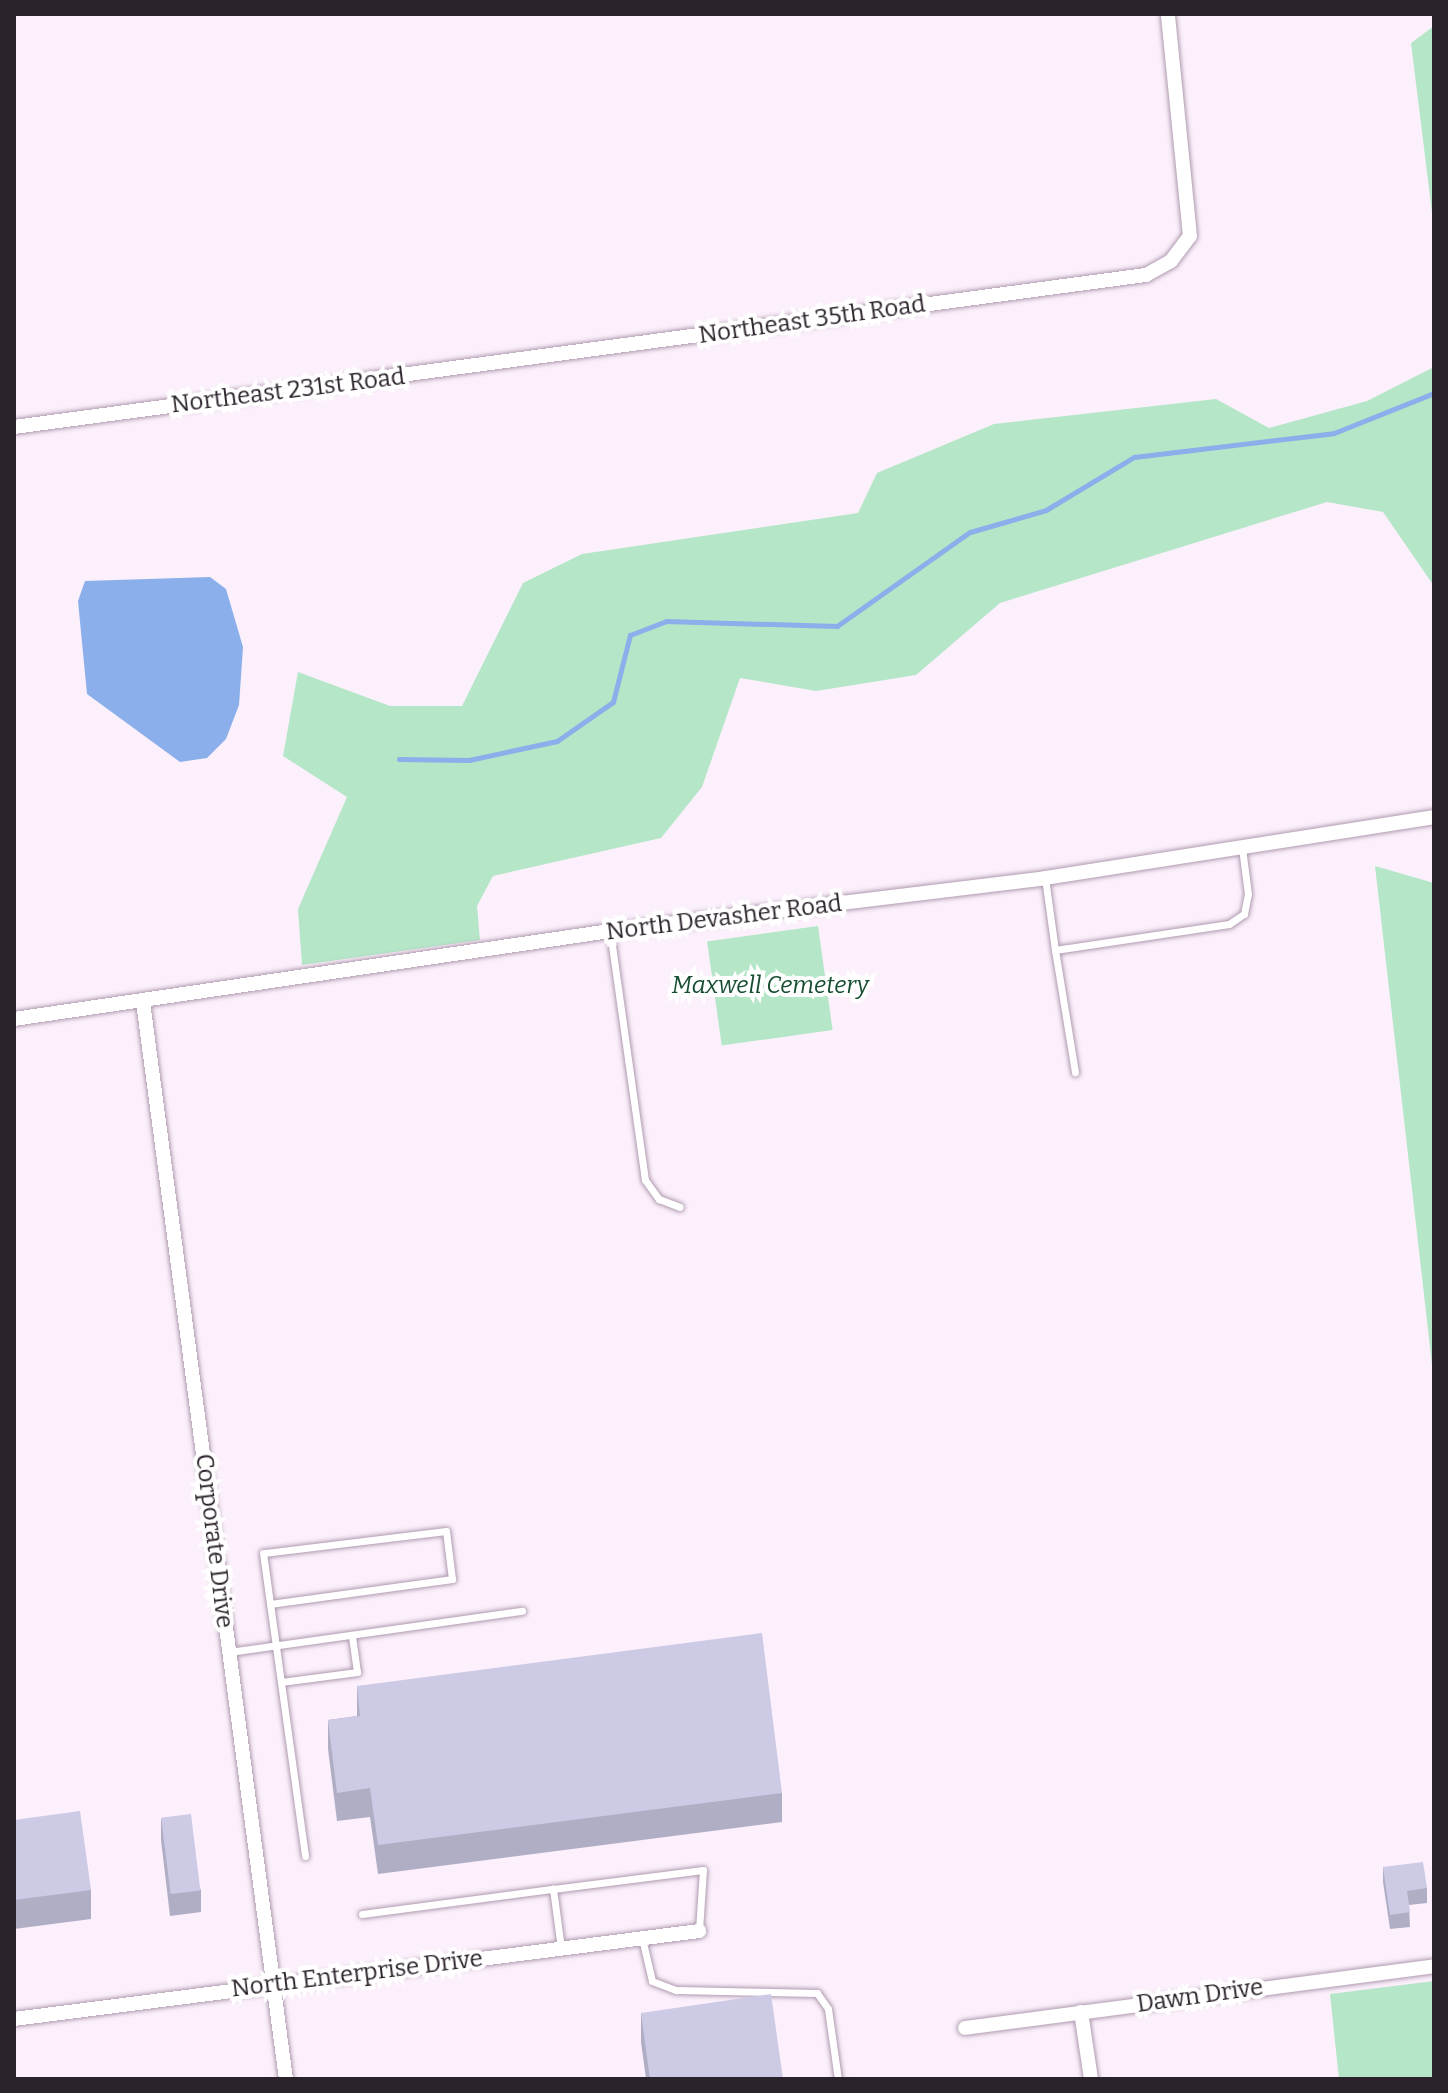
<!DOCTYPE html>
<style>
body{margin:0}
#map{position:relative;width:1448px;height:2093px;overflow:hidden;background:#fcf0fc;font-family:Bitter,serif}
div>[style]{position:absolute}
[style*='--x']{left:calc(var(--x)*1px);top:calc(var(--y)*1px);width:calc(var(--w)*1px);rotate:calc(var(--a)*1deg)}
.green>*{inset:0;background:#b5e6c7;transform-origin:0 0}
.water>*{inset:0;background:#8aafea}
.stream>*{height:5px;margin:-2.5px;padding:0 2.5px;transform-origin:2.5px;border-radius:2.5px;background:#8aafea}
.roads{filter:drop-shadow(0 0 2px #af9baf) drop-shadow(0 0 2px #af9baf)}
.service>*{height:7px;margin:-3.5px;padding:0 3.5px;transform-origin:3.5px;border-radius:3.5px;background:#fff}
.minor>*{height:14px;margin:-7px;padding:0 7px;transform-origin:7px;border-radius:7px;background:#fff}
.wall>*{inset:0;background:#b0aec5}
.building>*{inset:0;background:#cdcae5;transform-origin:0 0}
span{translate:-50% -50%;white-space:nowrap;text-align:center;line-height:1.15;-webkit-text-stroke:8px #fff;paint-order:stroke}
.street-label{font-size:24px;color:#2b232b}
.park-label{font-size:24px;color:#164d31;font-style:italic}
.frame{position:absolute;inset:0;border:16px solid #2b232b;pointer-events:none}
</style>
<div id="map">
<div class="green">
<i style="clip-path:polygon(1434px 26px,1434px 229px,1411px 43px)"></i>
<i style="clip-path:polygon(1434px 367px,1434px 586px,1383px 512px,1327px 502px,1000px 603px,916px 675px,816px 691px,740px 678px,702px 787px,661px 838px,493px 876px,477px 906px,480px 940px,302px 965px,298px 909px,347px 797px,283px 756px,298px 672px,390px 706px,462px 706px,523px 583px,582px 554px,858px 513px,877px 473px,994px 424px,1216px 399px,1269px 428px,1367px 401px)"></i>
<i style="clip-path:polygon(1375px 866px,1434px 883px,1434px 1382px)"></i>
<i style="left:818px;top:926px;width:105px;height:112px;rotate:82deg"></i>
<i style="clip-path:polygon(1434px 1981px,1434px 2079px,1339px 2079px,1330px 1994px)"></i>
</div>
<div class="water">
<i style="clip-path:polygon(210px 577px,226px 589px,243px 647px,239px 705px,226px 739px,207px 758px,180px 762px,87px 694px,78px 601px,85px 581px)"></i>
</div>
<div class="stream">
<i style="--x:399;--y:759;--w:70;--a:0.8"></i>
<i style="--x:469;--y:760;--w:90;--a:-12.2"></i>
<i style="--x:557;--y:741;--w:68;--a:-34.9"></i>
<i style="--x:613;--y:702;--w:69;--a:-75.8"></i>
<i style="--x:630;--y:635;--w:39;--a:-21"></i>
<i style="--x:666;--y:621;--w:171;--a:1.7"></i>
<i style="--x:837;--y:626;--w:163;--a:-35.3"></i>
<i style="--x:970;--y:532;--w:79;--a:-16.1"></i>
<i style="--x:1046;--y:510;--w:103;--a:-31.1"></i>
<i style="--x:1134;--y:457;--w:201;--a:-6.8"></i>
<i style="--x:1334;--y:433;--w:108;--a:-21.8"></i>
</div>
<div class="roads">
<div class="service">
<i style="--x:1045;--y:878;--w:73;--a:82.1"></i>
<i style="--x:1055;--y:950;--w:176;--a:-8.5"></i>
<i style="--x:1229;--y:924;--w:18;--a:-34"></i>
<i style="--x:1244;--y:914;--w:20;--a:-79"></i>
<i style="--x:1248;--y:894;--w:46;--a:-97.4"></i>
<i style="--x:610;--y:931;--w:251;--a:82"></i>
<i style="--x:645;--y:1180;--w:24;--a:54"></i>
<i style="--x:659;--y:1199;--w:22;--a:21"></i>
<i style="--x:1055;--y:950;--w:124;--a:80.7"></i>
<i style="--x:270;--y:1604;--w:184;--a:-7.8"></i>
<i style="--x:452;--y:1579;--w:48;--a:-97.1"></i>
<i style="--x:446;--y:1531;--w:184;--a:173.1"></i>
<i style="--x:263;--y:1553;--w:306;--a:82.1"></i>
<i style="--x:229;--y:1652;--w:296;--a:-8"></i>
<i style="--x:281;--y:1682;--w:77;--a:-7.5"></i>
<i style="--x:357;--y:1672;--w:37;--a:-98"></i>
<i style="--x:362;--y:1914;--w:193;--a:-7.5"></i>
<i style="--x:642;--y:1938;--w:44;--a:76.9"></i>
<i style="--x:652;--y:1981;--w:26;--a:21"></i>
<i style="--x:676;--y:1990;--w:141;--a:1.2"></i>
<i style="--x:817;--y:1993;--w:19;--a:55"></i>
<i style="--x:828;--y:2009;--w:71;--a:81.9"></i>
<i style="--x:561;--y:1948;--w:60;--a:-97.7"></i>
<i style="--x:553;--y:1889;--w:151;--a:-7.2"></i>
<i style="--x:703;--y:1870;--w:61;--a:93.8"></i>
</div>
<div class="minor">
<i style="--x:14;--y:427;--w:1142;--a:-7.65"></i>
<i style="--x:1146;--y:275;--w:29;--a:-29"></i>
<i style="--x:1171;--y:261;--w:31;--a:-53"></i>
<i style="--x:1190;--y:236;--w:223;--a:-95.7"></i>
<i style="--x:143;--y:1002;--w:1086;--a:82.44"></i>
<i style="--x:14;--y:1019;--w:602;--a:-8.4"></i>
<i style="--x:610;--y:931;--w:438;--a:-6.9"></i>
<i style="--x:1045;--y:878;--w:394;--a:-8.9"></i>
<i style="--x:1081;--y:2012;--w:68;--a:81.5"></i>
<i style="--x:14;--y:2019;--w:691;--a:-7.32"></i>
<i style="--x:965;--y:2028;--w:473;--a:-7.5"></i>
</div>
</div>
<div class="wall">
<i style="clip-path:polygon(357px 1686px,782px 1793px,782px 1822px,378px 1874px,370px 1817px,337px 1821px,328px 1749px,328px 1720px,357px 1716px)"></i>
<i style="clip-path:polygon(161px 1818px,201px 1890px,201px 1912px,170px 1916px,161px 1840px)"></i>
<i style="clip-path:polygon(14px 1820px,91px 1890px,91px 1919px,14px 1929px)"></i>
<i style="clip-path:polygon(1383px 1867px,1427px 1888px,1427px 1903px,1409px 1905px,1410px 1927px,1390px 1929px,1383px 1882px)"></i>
<i style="clip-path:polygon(641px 2013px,783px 2079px,646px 2079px,641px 2042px)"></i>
</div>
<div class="building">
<i style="clip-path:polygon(762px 1633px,782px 1793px,378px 1845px,370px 1788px,337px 1793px,328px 1720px,360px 1716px,357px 1686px)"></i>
<i style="clip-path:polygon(80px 1811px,91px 1890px,14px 1900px,14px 1820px)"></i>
<i style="left:191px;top:1814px;width:77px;height:30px;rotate:83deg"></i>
<i style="clip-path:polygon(1423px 1862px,1427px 1888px,1407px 1891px,1410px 1912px,1390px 1915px,1383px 1867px)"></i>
<i style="clip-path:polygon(771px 1994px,783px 2079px,650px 2079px,641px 2013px)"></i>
</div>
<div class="street-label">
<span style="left:812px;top:320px;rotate:-8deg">Northeast 35th Road</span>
<span style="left:288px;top:391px;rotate:-7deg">Northeast 231st Road</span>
<span style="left:724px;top:918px;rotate:-7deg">North Devasher Road</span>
<span style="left:214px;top:1541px;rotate:83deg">Corporate Drive</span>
<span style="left:357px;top:1974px;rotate:-7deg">North Enterprise Drive</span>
<span style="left:1200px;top:1996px;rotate:-8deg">Dawn Drive</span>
</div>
<div class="park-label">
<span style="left:770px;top:986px">Maxwell Cemetery</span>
</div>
<div class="frame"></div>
</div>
